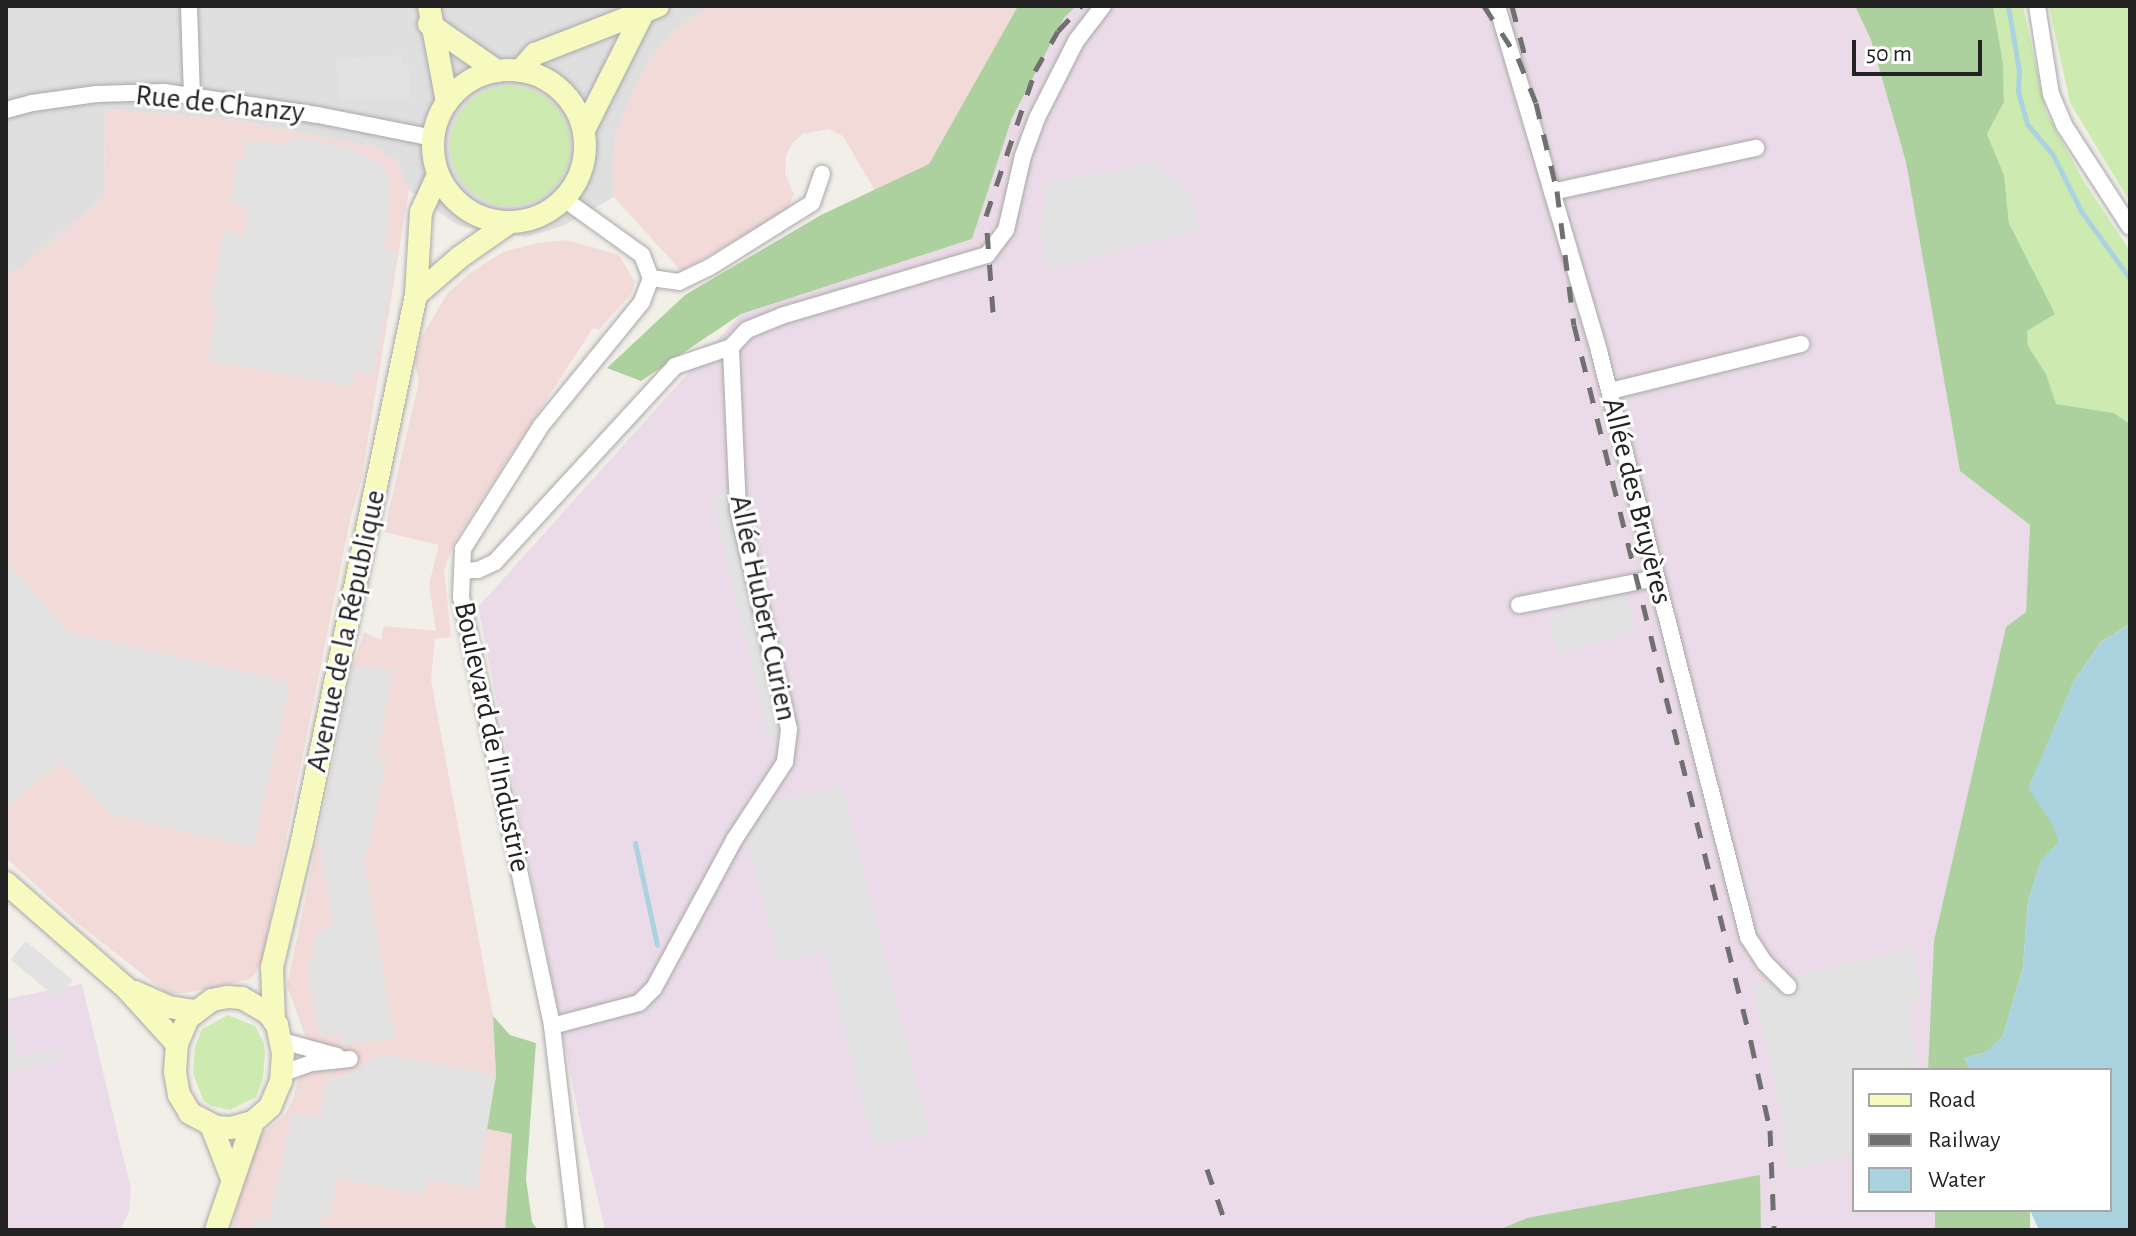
<!DOCTYPE html>
<meta charset="utf-8">
<style>
body{margin:0}
#map{position:relative;width:2136px;height:1236px;overflow:hidden;background:#f2efe9;font-family:"Alegreya Sans",sans-serif}
div>[style]{position:absolute}
[style*='--x']{left:calc(var(--x)*1px);top:calc(var(--y)*1px);width:calc(var(--w)*1px);rotate:calc(var(--a)*1deg)}
.residential>*{inset:0;background:#e0dfdf}
.commercial>*{inset:0;background:#f2dad9}
.industrial>*{inset:0;background:#ebdbe8}
.grass>*{inset:0;background:#cdebb0}
.round{border-radius:50%}
.forest>*{inset:0;background:#add19e;transform-origin:0 0}
.parking>*{inset:0;background:#e2e2e2;transform-origin:0 0}
.water>*{inset:0;background:#aad3df}
.stream>*{height:5px;margin:-2.5px;padding:0 2.5px;transform-origin:2.5px;border-radius:2.5px;background:#aad3df}
.roads{filter:drop-shadow(0 0 2px #a9a9a9) drop-shadow(0 0 2px #a9a9a9)}
.street>*{height:16px;margin:-8px;padding:0 8px;transform-origin:8px;border-radius:8px;background:#fff}
.secondary>*{height:22px;margin:-11px;padding:0 11px;transform-origin:11px;border-radius:11px;background:#f7fabf}
.secondary>.ring{margin:-11px;padding:0;box-sizing:content-box;background:none;border:22px solid #f7fabf;border-radius:50%}
.rail>*{height:5px;margin-top:-2.5px;transform-origin:0;background:repeating-linear-gradient(90deg,#707070 0 16px,transparent 0 32px)}
span{translate:-50% -50%;white-space:nowrap;text-align:center;line-height:1.15;-webkit-text-stroke:6px #fff;paint-order:stroke}
.street-label{font-size:30px;color:#222}
.frame{position:absolute;inset:0;border:8px solid #222;pointer-events:none}
.legend{position:absolute;left:1852px;top:1068px;width:260px;height:144px;box-sizing:border-box;background:#fff;border:2px solid #a7a7a7;margin:0;padding:10px 14px;list-style:none;font-size:24px;color:#222}
.legend li{display:flex;align-items:center;gap:16px;height:40px}
.legend b{width:40px;border:2px solid #a7a7a7}
.scale{position:absolute;left:1852px;top:40px;width:130px;height:36px;box-sizing:border-box;border:4px solid #222;border-top:0;padding-left:10px;font-size:24px;line-height:28px;white-space:nowrap;color:#222;-webkit-text-stroke:6px #fff;paint-order:stroke}
</style>
<div id="map">
<div class="residential">
<i style="clip-path:polygon(6px 6px,710px 6px,673px 32px,646px 65px,616px 132px,612px 172px,614px 197px,563px 226px,526px 237px,459px 226px,409px 190px,397px 161px,375px 147px,235px 120px,105px 109px,104px 196px,24px 266px,6px 275px)"></i>
</div>
<div class="commercial">
<i style="clip-path:polygon(710px 6px,1018px 6px,929px 164px,875px 191px,843px 136px,829px 129px,803px 134px,792px 144px,786px 156px,785px 174px,794px 194px,787px 211px,681px 271px,614px 197px,612px 172px,616px 132px,646px 65px,673px 32px)"></i>
<i style="clip-path:polygon(105px 109px,235px 120px,375px 147px,397px 161px,409px 190px,361px 482px,351px 515px,261px 964px,251px 979px,192px 992px,168px 994px,81px 926px,6px 858px,6px 275px,24px 266px,104px 196px)"></i>
<i style="clip-path:polygon(567px 240px,619px 255px,635px 282px,631px 294px,599px 330px,593px 328px,456px 539px,444px 570px,451px 637px,435px 639px,431px 680px,493px 1016px,496px 1075px,487px 1129px,513px 1134px,505px 1230px,232px 1230px,246px 1168px,258px 1137px,285px 1115px,294px 1097px,306px 1038px,287px 986px,353px 666px,364px 632px,381px 640px,384px 626px,436px 631px,429px 584px,439px 545px,384px 532px,419px 381px,415px 364px,421px 338px,447px 294px,470px 273px,503px 252px,538px 243px)"></i>
</div>
<div class="industrial">
<i style="clip-path:polygon(1076px 6px,1855px 6px,1871px 40px,1906px 161px,1960px 471px,2030px 525px,2026px 613px,2006px 628px,1959px 834px,1928px 1070px,1854px 1070px,1854px 1210px,1935px 1210px,1940px 1230px,605px 1230px,582px 1132px,478px 607px,741px 314px,972px 239px,1012px 118px,1064px 18px)"></i>
<i style="clip-path:polygon(82px 984px,131px 1189px,129px 1212px,120px 1230px,6px 1230px,6px 999px)"></i>
</div>
<div class="grass">
<i style="clip-path:polygon(1993px 6px,2023px 6px,2046px 112px,2083px 180px,2130px 251px,2130px 424px,2114px 413px,2055px 404px,2046px 374px,2028px 346px,2026px 331px,2054px 314px,2009px 222px,2004px 175px,1987px 134px,2004px 102px,2003px 63px)"></i>
<i style="clip-path:polygon(2049px 6px,2130px 6px,2130px 202px,2070px 103px)"></i>
<i class="round" style="left:450px;top:86px;width:120px;height:120px"></i>
<i style="clip-path:polygon(228px 1015px,255px 1026px,264px 1043px,265px 1053px,263px 1078px,256px 1097px,230px 1110px,211px 1106px,203px 1100px,193px 1073px,195px 1047px,202px 1029px)"></i>
</div>
<div class="forest">
<i style="clip-path:polygon(1018px 6px,1076px 6px,1064px 18px,1012px 118px,972px 239px,741px 314px,641px 381px,607px 368px,685px 295px,821px 215px,929px 164px)"></i>
<i style="clip-path:polygon(1855px 6px,1993px 6px,2003px 63px,2004px 102px,1987px 134px,2004px 175px,2009px 223px,2055px 314px,2027px 331px,2028px 346px,2046px 374px,2056px 404px,2114px 413px,2130px 424px,2130px 624px,2101px 642px,2074px 681px,2029px 788px,2053px 823px,2059px 842px,2041px 861px,2028px 901px,2023px 967px,2003px 1036px,1987px 1052px,1964px 1058px,1970px 1070px,1928px 1070px,1934px 941px,2006px 627px,2026px 612px,2030px 525px,1960px 471px,1906px 162px,1871px 40px)"></i>
<i style="clip-path:polygon(493px 1016px,510px 1035px,536px 1043px,526px 1179px,532px 1222px,538px 1230px,505px 1230px,512px 1134px,487px 1129px,496px 1075px)"></i>
<i style="clip-path:polygon(1760px 1175px,1761px 1230px,1498px 1230px,1527px 1218px)"></i>
<i style="left:1935px;top:1210px;width:95px;height:21px"></i>
</div>
<div class="parking">
<i style="clip-path:polygon(402px 55px,404px 66px,409px 67px,411px 97px,339px 101px,336px 59px)"></i>
<i style="clip-path:polygon(298px 137px,351px 148px,381px 164px,388px 174px,391px 190px,385px 250px,397px 253px,372px 375px,356px 372px,353px 387px,208px 360px,217px 309px,210px 308px,224px 230px,244px 236px,249px 207px,230px 203px,237px 158px,244px 159px,247px 141px,283px 144px)"></i>
<i style="clip-path:polygon(1157px 161px,1159px 171px,1187px 187px,1199px 229px,1049px 270px,1038px 229px,1046px 206px,1043px 185px)"></i>
<i style="left:727px;top:490px;width:250px;height:16px;rotate:77deg"></i>
<i style="clip-path:polygon(6px 560px,67px 632px,290px 682px,253px 847px,112px 815px,62px 762px,6px 808px)"></i>
<i style="left:1624px;top:593px;width:39px;height:81px;rotate:72deg"></i>
<i style="clip-path:polygon(353px 666px,393px 670px,377px 758px,386px 760px,368px 852px,363px 854px,395px 1039px,340px 1045px,338px 1033px,319px 1036px,308px 973px,316px 934px,333px 924px,318px 837px)"></i>
<i style="clip-path:polygon(841px 786px,930px 1132px,874px 1146px,825px 952px,780px 962px,747px 838px,765px 804px)"></i>
<i style="left:26px;top:941px;width:61px;height:24px;rotate:40deg"></i>
<i style="clip-path:polygon(1911px 947px,1921px 999px,1909px 1005px,1917px 1070px,1854px 1070px,1854px 1154px,1787px 1171px,1782px 1115px,1752px 986px)"></i>
<i style="clip-path:polygon(13px 1028px,18px 1057px,58px 1049px,60px 1061px,6px 1072px,6px 1030px)"></i>
<i style="clip-path:polygon(383px 1054px,496px 1075px,476px 1189px,428px 1179px,425px 1195px,337px 1178px,330px 1217px,322px 1216px,320px 1230px,252px 1230px,254px 1218px,269px 1223px,292px 1112px,320px 1117px,327px 1077px,338px 1079px)"></i>
</div>
<div class="water">
<i style="clip-path:polygon(2130px 624px,2130px 1230px,2039px 1230px,2030px 1210px,2110px 1210px,2110px 1070px,1970px 1070px,1964px 1058px,1987px 1052px,2003px 1036px,2023px 967px,2028px 901px,2041px 860px,2059px 842px,2052px 823px,2028px 788px,2074px 681px,2101px 642px)"></i>
</div>
<div class="stream">
<i style="--x:2008;--y:6;--w:66;--a:80.4"></i>
<i style="--x:2019;--y:71;--w:21;--a:93"></i>
<i style="--x:2018;--y:92;--w:33;--a:74"></i>
<i style="--x:2027;--y:124;--w:40;--a:50"></i>
<i style="--x:2053;--y:155;--w:63;--a:63.4"></i>
<i style="--x:2081;--y:211;--w:84;--a:54.2"></i>
<i style="--x:635;--y:843;--w:104;--a:77.8"></i>
</div>
<div class="roads">
<div class="street">
<i style="--x:189;--y:6;--w:90;--a:88.1"></i>
<i style="--x:1497;--y:6;--w:360;--a:73.5"></i>
<i style="--x:1599;--y:351;--w:605;--a:75.73"></i>
<i style="--x:1748;--y:937;--w:31;--a:57"></i>
<i style="--x:1765;--y:963;--w:33;--a:45"></i>
<i style="--x:2037;--y:6;--w:89;--a:81"></i>
<i style="--x:2051;--y:94;--w:34;--a:67"></i>
<i style="--x:2064;--y:125;--w:121;--a:57.1"></i>
<i style="--x:6;--y:110;--w:27;--a:-15"></i>
<i style="--x:32;--y:103;--w:65;--a:-8"></i>
<i style="--x:96;--y:94;--w:68;--a:-1.7"></i>
<i style="--x:164;--y:92;--w:156;--a:8.5"></i>
<i style="--x:318;--y:115;--w:117;--a:11.3"></i>
<i style="--x:1552;--y:192;--w:209;--a:-12.2"></i>
<i style="--x:564;--y:199;--w:96;--a:35.7"></i>
<i style="--x:642;--y:255;--w:25;--a:69"></i>
<i style="--x:651;--y:278;--w:26;--a:111"></i>
<i style="--x:642;--y:302;--w:160;--a:129.2"></i>
<i style="--x:541;--y:426;--w:146;--a:122.4"></i>
<i style="--x:463;--y:549;--w:48;--a:92.4"></i>
<i style="--x:461;--y:597;--w:439;--a:78"></i>
<i style="--x:552;--y:1026;--w:205;--a:83.3"></i>
<i style="--x:651;--y:278;--w:28;--a:8"></i>
<i style="--x:679;--y:282;--w:34;--a:-26"></i>
<i style="--x:710;--y:267;--w:120;--a:-32.1"></i>
<i style="--x:812;--y:203;--w:31;--a:-71"></i>
<i style="--x:1610;--y:391;--w:197;--a:-13.8"></i>
<i style="--x:462;--y:571;--w:16;--a:-4"></i>
<i style="--x:478;--y:570;--w:19;--a:-25"></i>
<i style="--x:495;--y:562;--w:266;--a:-47.4"></i>
<i style="--x:675;--y:366;--w:59;--a:-18.7"></i>
<i style="--x:1519;--y:605;--w:140;--a:-11.1"></i>
<i style="--x:552;--y:1026;--w:90;--a:-14.8"></i>
<i style="--x:639;--y:1003;--w:21;--a:-45"></i>
<i style="--x:654;--y:988;--w:168;--a:-61.6"></i>
<i style="--x:734;--y:840;--w:93;--a:-56.8"></i>
<i style="--x:785;--y:762;--w:33;--a:-83"></i>
<i style="--x:789;--y:729;--w:225;--a:-103.1"></i>
<i style="--x:738;--y:510;--w:163;--a:-92.5"></i>
<i style="--x:731;--y:347;--w:23;--a:-47"></i>
<i style="--x:747;--y:330;--w:37;--a:-22"></i>
<i style="--x:781;--y:316;--w:215;--a:-16.5"></i>
<i style="--x:987;--y:255;--w:31;--a:-53"></i>
<i style="--x:1006;--y:230;--w:76;--a:-77.1"></i>
<i style="--x:1023;--y:156;--w:40;--a:-69.8"></i>
<i style="--x:1037;--y:118;--w:86;--a:-63.1"></i>
<i style="--x:1076;--y:41;--w:44;--a:-52.4"></i>
<i style="--x:282;--y:1041;--w:57;--a:15.3"></i>
<i style="--x:281;--y:1074;--w:33;--a:-20"></i>
<i style="--x:312;--y:1063;--w:38;--a:-6"></i>
</div>
<div class="secondary">
<i style="--x:429;--y:6;--w:98;--a:79.4"></i>
<i style="--x:429;--y:24;--w:83;--a:34.7"></i>
<i class="ring" style="left:433px;top:70px;width:130px;height:130px"></i>
<i style="--x:520;--y:71;--w:23;--a:-49"></i>
<i style="--x:535;--y:54;--w:132;--a:-21.3"></i>
<i style="--x:584;--y:130;--w:131;--a:-63.2"></i>
<i style="--x:416;--y:295;--w:58;--a:-40.8"></i>
<i style="--x:460;--y:257;--w:61;--a:-35"></i>
<i style="--x:6;--y:883;--w:161;--a:41.2"></i>
<i style="--x:127;--y:989;--w:74;--a:47.7"></i>
<i style="--x:135;--y:992;--w:37;--a:24"></i>
<i style="--x:169;--y:1007;--w:25;--a:9"></i>
<i style="--x:227;--y:997;--w:15;--a:4"></i>
<i style="--x:242;--y:998;--w:30;--a:30"></i>
<i style="--x:268;--y:1013;--w:15;--a:53"></i>
<i style="--x:277;--y:1025;--w:29;--a:78"></i>
<i style="--x:283;--y:1053;--w:28;--a:94"></i>
<i style="--x:281;--y:1081;--w:28;--a:113"></i>
<i style="--x:270;--y:1107;--w:23;--a:139"></i>
<i style="--x:253;--y:1122;--w:23;--a:165"></i>
<i style="--x:231;--y:1128;--w:15;--a:-176"></i>
<i style="--x:216;--y:1127;--w:30;--a:-152"></i>
<i style="--x:190;--y:1113;--w:21;--a:-121"></i>
<i style="--x:179;--y:1095;--w:23;--a:-100"></i>
<i style="--x:175;--y:1072;--w:28;--a:-86"></i>
<i style="--x:177;--y:1044;--w:28;--a:-67"></i>
<i style="--x:188;--y:1018;--w:30;--a:-37"></i>
<i style="--x:212;--y:1000;--w:15;--a:-11"></i>
<i style="--x:274;--y:1021;--w:54;--a:-92.1"></i>
<i style="--x:272;--y:967;--w:130;--a:-76.6"></i>
<i style="--x:302;--y:841;--w:558;--a:-78.21"></i>
<i style="--x:416;--y:295;--w:83;--a:-86.6"></i>
<i style="--x:421;--y:212;--w:41;--a:-65.3"></i>
<i style="--x:211;--y:1125;--w:58;--a:68.7"></i>
<i style="--x:216;--y:1230;--w:114;--a:-71.1"></i>
</div>
</div>
<div class="rail">
<i style="--x:1484;--y:6;--w:62;--a:56.8"></i>
<i style="--x:1518;--y:58;--w:48;--a:68.2"></i>
<i style="--x:1536;--y:103;--w:90;--a:76.6"></i>
<i style="--x:1557;--y:191;--w:135;--a:82.8"></i>
<i style="--x:1574;--y:325;--w:739;--a:76.13"></i>
<i style="--x:1751;--y:1042;--w:90;--a:77.8"></i>
<i style="--x:1770;--y:1130;--w:100;--a:87.7"></i>
<i style="--x:1512;--y:6;--w:60;--a:75.5"></i>
<i style="--x:993;--y:312;--w:96;--a:-94.2"></i>
<i style="--x:986;--y:216;--w:153;--a:-71.3"></i>
<i style="--x:1035;--y:71;--w:46;--a:-60.1"></i>
<i style="--x:1058;--y:31;--w:34;--a:-47"></i>
<i style="--x:1207;--y:1169;--w:65;--a:71"></i>
</div>
<div class="street-label">
<span style="left:220px;top:104px;rotate:6deg">Rue de Chanzy</span>
<span style="left:1637px;top:501px;rotate:76deg">Allée des Bruyères</span>
<span style="left:763px;top:608px;rotate:78deg">Allée Hubert Curien</span>
<span style="left:346px;top:631px;rotate:-78deg">Avenue de la République</span>
<span style="left:492px;top:737px;rotate:78deg">Boulevard de l'Industrie</span>
</div>
<div class="frame"></div>
<ul class="legend">
<li><b style="height:10px;background:#f7fabf"></b>Road</li>
<li><b style="height:10px;background:#707070"></b>Railway</li>
<li><b style="height:22px;background:#aad3df"></b>Water</li>
</ul>
<div class="scale">50 m</div>
</div>
